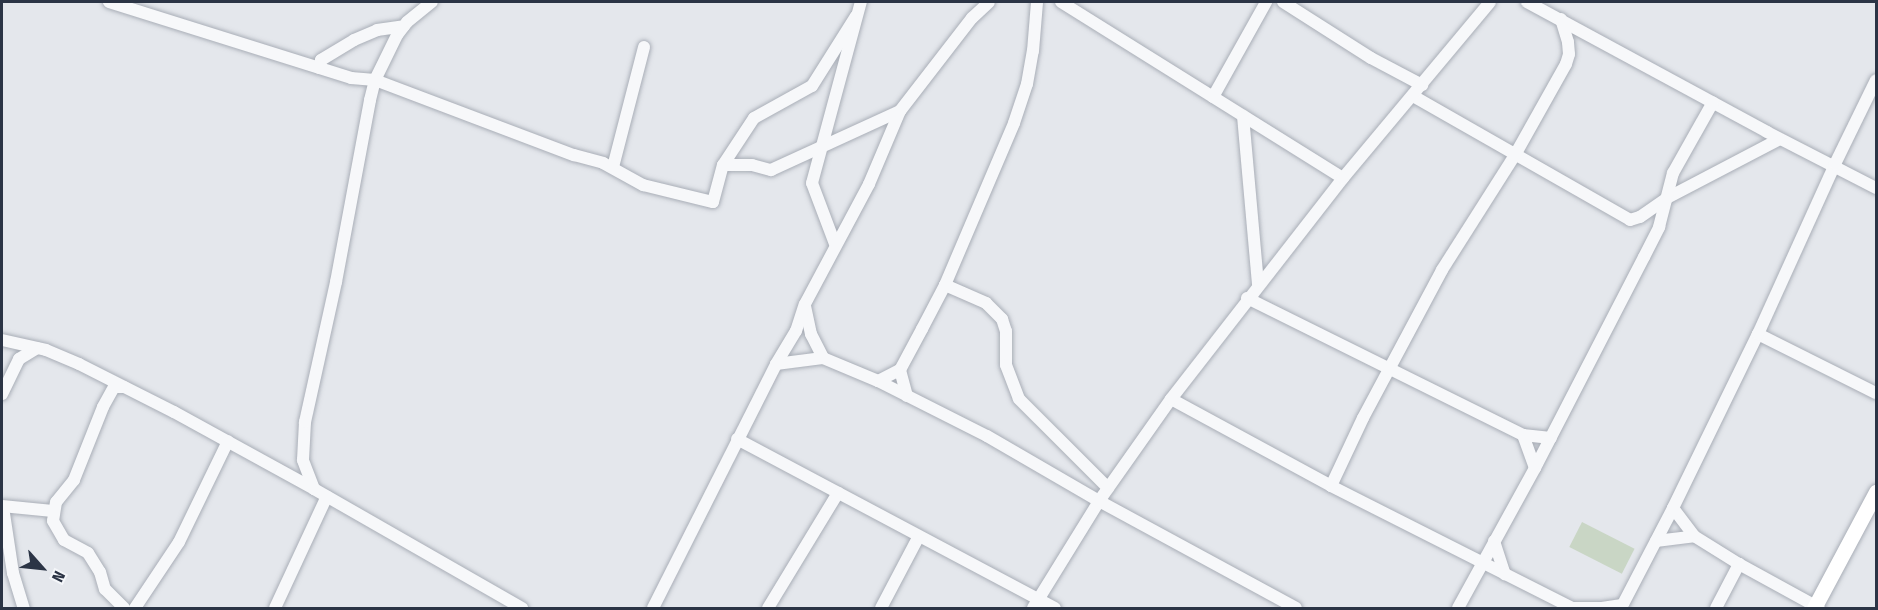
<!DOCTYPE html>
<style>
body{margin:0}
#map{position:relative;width:1878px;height:610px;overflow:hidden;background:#e4e7ec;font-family:"Fira Sans Condensed",sans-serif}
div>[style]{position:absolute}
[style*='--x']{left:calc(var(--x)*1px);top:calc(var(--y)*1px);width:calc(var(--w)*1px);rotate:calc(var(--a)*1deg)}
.green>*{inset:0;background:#c9d6c5;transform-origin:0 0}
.roads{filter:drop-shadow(0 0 2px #a9aeb7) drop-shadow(0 0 2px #a9aeb7)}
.minor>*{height:12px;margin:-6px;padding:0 6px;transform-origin:6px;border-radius:6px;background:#f7f8fa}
.major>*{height:15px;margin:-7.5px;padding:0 7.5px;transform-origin:7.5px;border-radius:7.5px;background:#fff}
span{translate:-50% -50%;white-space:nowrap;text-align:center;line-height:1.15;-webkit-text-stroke:6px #f4f6f9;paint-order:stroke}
.frame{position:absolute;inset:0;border:3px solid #2b3445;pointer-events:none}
.north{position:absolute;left:12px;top:538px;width:60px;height:60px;-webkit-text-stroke:4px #f4f6f9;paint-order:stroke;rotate:117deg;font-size:16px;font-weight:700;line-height:24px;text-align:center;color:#2b3445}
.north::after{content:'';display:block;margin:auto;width:21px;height:27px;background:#2b3445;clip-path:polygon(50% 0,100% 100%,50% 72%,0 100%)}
</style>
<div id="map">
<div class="green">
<i style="left:1582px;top:522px;width:59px;height:28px;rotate:27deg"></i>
</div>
<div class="roads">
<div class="minor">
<i style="--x:109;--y:2;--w:254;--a:17.4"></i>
<i style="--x:351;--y:78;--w:24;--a:5"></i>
<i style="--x:375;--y:80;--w:213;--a:20.7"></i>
<i style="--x:574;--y:155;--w:30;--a:15"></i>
<i style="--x:603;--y:163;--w:46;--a:28.8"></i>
<i style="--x:643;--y:185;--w:72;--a:13.7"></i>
<i style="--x:713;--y:202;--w:38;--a:-75"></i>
<i style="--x:723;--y:165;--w:56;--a:-56.6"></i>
<i style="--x:754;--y:118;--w:66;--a:-28.9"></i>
<i style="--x:812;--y:86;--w:83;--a:-57.8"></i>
<i style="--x:1061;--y:2;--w:332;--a:32"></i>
<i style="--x:1283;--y:2;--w:104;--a:32.5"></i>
<i style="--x:1371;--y:58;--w:58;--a:27.9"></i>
<i style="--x:1527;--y:2;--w:273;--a:28.4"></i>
<i style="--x:1767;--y:132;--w:123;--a:27.2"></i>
<i style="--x:319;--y:68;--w:8;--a:-76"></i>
<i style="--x:321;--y:60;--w:39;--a:-31"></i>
<i style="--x:354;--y:40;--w:25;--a:-23"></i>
<i style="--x:377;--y:30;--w:27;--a:-8"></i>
<i style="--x:1413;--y:96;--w:250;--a:29.7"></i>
<i style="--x:1630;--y:220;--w:10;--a:-17"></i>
<i style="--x:1640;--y:217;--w:33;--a:-35"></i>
<i style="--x:1667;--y:198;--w:127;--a:-27.6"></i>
<i style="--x:1213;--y:97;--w:109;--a:-60.8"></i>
<i style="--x:1243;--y:116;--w:170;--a:84.9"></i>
<i style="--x:723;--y:165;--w:29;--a:0"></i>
<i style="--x:752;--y:165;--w:20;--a:15"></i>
<i style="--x:771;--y:170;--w:142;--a:-24.6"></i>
<i style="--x:613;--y:167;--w:124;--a:-75.5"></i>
<i style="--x:835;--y:244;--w:65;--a:-110.7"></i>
<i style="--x:812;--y:183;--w:188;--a:-74.9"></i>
<i style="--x:945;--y:285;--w:45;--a:23.7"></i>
<i style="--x:986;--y:303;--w:23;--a:45"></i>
<i style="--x:1002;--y:319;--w:13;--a:72"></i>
<i style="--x:1006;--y:331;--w:34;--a:90"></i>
<i style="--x:1006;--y:365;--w:36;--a:69"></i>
<i style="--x:1019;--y:399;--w:126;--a:45"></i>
<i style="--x:1247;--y:298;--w:308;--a:26.4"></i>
<i style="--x:1523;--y:435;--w:28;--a:6"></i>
<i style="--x:805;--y:306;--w:29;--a:78"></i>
<i style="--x:811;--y:334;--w:27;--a:63"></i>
<i style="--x:1758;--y:334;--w:132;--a:26.6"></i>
<i style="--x:2;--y:340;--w:45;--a:12.8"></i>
<i style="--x:46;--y:350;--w:36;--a:23"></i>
<i style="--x:79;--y:364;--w:106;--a:26.8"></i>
<i style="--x:174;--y:412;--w:160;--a:28.8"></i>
<i style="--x:314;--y:489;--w:240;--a:29.8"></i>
<i style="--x:776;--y:364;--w:47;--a:-7.3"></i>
<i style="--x:823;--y:358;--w:60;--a:22.7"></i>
<i style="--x:878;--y:381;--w:122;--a:26.8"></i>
<i style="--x:987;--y:436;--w:129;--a:30.1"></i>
<i style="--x:1099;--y:501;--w:224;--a:28.5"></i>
<i style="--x:900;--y:370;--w:27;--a:75"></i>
<i style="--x:878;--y:381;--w:25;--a:-27"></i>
<i style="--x:900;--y:370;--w:47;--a:-61.8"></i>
<i style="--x:922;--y:329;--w:50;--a:-62.4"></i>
<i style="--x:945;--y:285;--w:176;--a:-66.9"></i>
<i style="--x:1014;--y:123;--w:41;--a:-71.6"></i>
<i style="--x:1027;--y:84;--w:34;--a:-80"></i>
<i style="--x:1033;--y:51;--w:49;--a:-85.3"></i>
<i style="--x:124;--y:387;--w:10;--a:180"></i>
<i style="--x:114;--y:387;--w:23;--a:119"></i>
<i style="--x:103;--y:407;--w:79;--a:111.7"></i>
<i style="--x:74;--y:480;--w:28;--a:129"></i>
<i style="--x:56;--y:502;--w:19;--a:99"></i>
<i style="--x:53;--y:521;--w:22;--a:60"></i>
<i style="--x:64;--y:540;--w:27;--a:28"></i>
<i style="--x:88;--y:553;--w:22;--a:58"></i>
<i style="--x:100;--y:572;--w:18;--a:74"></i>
<i style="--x:105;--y:589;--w:27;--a:45"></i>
<i style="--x:2;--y:394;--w:39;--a:-64"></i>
<i style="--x:19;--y:359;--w:21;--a:-31"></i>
<i style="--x:1171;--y:399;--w:182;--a:28.5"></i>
<i style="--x:1331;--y:486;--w:270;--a:26.8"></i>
<i style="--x:1523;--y:435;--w:35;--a:70"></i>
<i style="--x:737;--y:439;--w:360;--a:28"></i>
<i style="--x:1331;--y:486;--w:75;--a:-64.8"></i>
<i style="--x:1363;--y:418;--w:168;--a:-61.9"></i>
<i style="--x:1442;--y:270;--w:136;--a:-57.6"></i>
<i style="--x:1515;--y:155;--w:104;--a:-60.7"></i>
<i style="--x:1566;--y:64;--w:10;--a:-73"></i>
<i style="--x:1569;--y:54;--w:12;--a:-95"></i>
<i style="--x:1568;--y:42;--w:24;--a:-107"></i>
<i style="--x:314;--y:489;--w:31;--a:-111"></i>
<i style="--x:303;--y:460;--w:38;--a:-87"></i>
<i style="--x:305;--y:422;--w:143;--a:-77.5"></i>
<i style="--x:336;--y:282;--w:185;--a:-79.4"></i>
<i style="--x:370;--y:100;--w:21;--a:-76"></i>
<i style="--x:375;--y:80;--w:50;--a:-63.9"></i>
<i style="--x:397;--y:35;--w:16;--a:-52"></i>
<i style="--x:407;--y:22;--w:32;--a:-39"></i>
<i style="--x:2;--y:506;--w:51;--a:5.6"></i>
<i style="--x:3;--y:507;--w:67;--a:81.4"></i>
<i style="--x:13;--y:573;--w:37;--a:73"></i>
<i style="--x:1673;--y:508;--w:35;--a:53"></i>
<i style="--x:1694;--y:536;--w:53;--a:31.9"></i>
<i style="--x:1739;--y:564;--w:91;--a:28.8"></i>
<i style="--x:1494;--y:541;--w:35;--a:72"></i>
<i style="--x:1656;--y:541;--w:38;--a:-7"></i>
<i style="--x:135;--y:608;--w:79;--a:-56.3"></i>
<i style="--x:179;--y:542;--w:112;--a:-64.1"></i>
<i style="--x:275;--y:608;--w:123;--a:-65.1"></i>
<i style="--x:653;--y:608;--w:273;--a:-63.2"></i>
<i style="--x:776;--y:364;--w:39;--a:-59"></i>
<i style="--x:796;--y:331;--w:28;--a:-72"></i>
<i style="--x:805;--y:304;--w:136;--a:-61.9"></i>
<i style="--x:869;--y:184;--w:79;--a:-67"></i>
<i style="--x:900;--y:111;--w:118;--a:-52.3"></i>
<i style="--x:972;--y:18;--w:23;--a:-43"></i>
<i style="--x:768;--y:608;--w:135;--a:-58.7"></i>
<i style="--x:881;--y:608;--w:81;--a:-62.2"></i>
<i style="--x:1033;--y:608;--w:126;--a:-58.3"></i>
<i style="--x:1099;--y:501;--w:125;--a:-54.8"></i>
<i style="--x:1171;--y:399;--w:280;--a:-52.1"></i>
<i style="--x:1343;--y:178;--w:229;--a:-50.1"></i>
<i style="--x:1458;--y:608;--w:160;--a:-61.2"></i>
<i style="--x:1535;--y:468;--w:237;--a:-62.7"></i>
<i style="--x:1644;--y:257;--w:34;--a:-63"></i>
<i style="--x:1659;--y:227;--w:56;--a:-75.5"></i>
<i style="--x:1673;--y:173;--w:81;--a:-60.6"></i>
<i style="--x:1571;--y:608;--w:31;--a:0"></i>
<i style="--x:1602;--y:608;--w:20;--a:-9"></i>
<i style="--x:1621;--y:608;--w:113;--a:-62.5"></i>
<i style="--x:1673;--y:508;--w:194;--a:-64"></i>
<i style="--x:1758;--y:334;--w:187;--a:-65.6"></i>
<i style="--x:1835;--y:164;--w:93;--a:-64"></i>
<i style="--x:1716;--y:608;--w:50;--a:-62.4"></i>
</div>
<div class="major">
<i style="--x:1814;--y:608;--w:132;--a:-61.9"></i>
</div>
</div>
<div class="frame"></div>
<div class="north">N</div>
</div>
